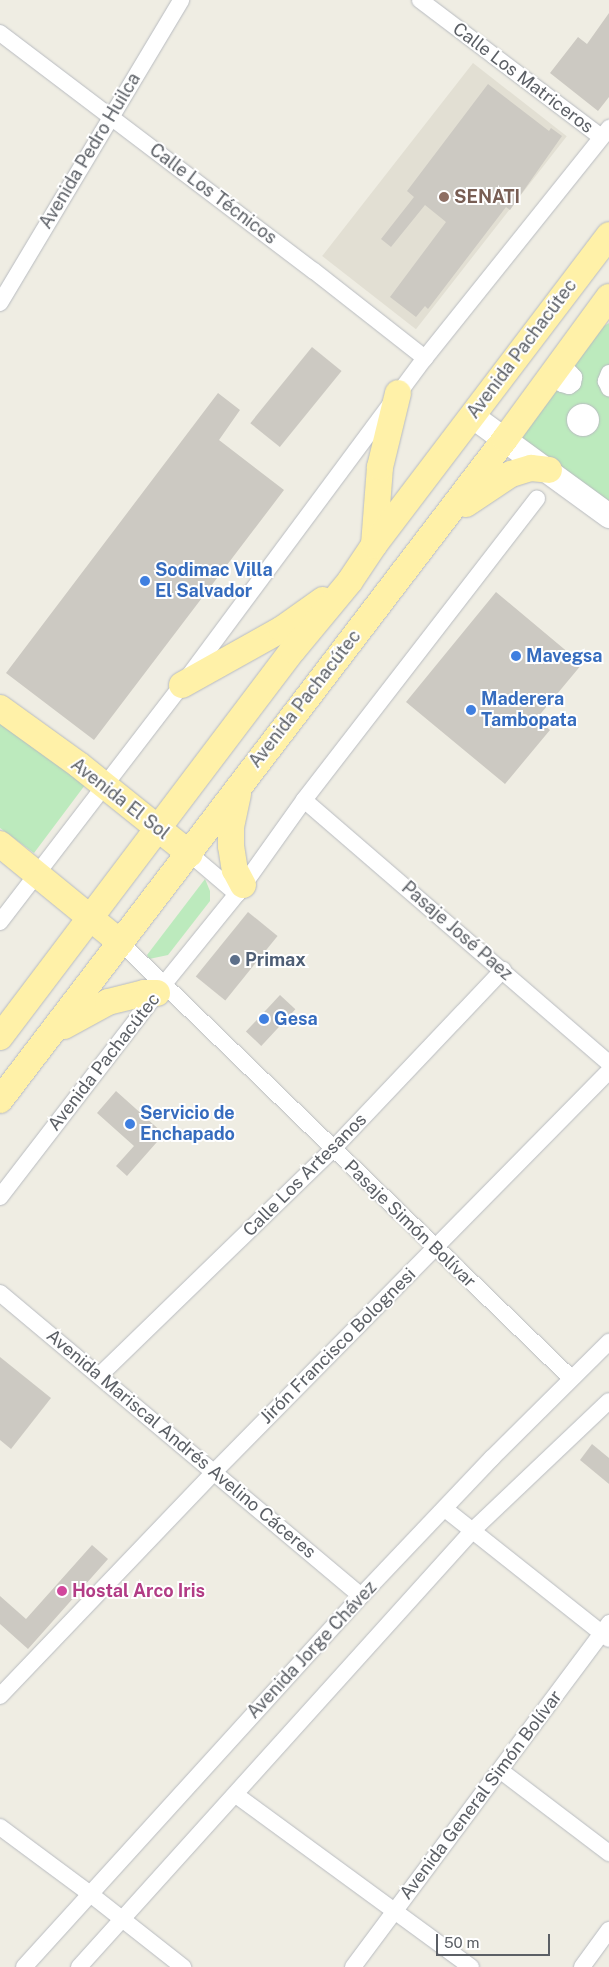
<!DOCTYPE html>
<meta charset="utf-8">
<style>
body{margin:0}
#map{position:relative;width:609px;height:1967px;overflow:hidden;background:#efede3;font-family:"Public Sans",sans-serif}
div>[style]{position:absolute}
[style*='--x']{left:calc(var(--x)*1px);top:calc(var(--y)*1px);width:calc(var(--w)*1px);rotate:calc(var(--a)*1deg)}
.education>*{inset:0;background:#e2dfd3;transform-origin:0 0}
.green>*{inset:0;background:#bceabd}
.building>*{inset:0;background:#ccc9c2;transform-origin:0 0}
.roads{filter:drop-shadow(0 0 1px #b8bbc0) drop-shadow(0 0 1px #b8bbc0)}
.street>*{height:16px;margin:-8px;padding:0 8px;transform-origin:8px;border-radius:8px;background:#fff}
.street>.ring{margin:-8px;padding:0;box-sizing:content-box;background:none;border:16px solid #fff;border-radius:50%}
.secondary>*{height:24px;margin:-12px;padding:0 12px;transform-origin:12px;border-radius:12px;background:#fff}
.primary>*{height:26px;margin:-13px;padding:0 13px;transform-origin:13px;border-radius:13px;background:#fff1a8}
.dots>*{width:14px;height:14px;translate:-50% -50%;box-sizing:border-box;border:2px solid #fff;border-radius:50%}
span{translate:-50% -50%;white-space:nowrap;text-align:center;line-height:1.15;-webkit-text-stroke:4px #fff;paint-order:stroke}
.street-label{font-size:18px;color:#5b5f65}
.education-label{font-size:18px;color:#785e54;font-weight:700}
.left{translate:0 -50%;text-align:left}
.shop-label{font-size:18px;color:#366cbe;font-weight:700}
.service-label{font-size:18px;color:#4e5e75;font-weight:700}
.hotel-label{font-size:18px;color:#b23c85;font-weight:700}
.scale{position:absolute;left:436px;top:1934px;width:114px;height:22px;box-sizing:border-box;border:2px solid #5b5f65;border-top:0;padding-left:6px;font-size:15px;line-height:18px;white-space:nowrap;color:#5b5f65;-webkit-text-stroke:4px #fff;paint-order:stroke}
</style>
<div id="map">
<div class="education">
<i style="left:473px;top:63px;width:119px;height:245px;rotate:38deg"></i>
</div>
<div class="green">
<i style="clip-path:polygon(609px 323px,609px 504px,519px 438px,604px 326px)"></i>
<i style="clip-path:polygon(0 720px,85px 785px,34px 853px,0 828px)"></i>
<i style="clip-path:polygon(205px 879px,210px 891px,210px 901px,168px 955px,149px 959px,147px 955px)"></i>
</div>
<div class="building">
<i style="clip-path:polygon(609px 13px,609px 97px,598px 111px,550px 73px,578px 37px,587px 44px)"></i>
<i style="clip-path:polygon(488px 84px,549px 131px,551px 128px,562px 136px,510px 210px,506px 207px,428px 309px,425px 306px,416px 317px,390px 297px,446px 222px,425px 205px,391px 247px,381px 239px,414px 197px,407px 191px)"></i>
<i style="left:312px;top:347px;width:38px;height:98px;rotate:39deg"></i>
<i style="clip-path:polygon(218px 393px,240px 410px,219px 440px,284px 490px,94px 740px,6px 673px)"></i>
<i style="clip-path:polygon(496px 592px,582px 664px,537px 718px,550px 730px,505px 784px,406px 702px)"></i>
<i style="left:248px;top:912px;width:38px;height:83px;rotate:39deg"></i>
<i style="left:280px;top:995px;width:21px;height:50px;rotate:43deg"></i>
<i style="clip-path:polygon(116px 1091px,164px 1134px,127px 1176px,116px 1166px,134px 1146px,97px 1113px)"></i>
<i style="clip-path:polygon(0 1357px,51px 1398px,11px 1449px,0 1440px)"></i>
<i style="clip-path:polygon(592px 1444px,609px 1458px,609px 1484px,580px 1460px)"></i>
<i style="clip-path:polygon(92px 1545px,108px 1559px,28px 1649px,0 1624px,0 1596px,26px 1619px)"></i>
</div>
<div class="roads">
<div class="street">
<i style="--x:420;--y:0;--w:227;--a:37.1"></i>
<i style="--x:0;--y:33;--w:394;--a:37.2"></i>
<i style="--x:314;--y:271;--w:141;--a:38.1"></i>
<i style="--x:0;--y:303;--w:353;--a:-59.1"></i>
<i style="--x:570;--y:373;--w:6;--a:45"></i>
<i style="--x:574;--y:377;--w:6;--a:99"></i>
<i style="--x:573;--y:383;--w:5;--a:143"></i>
<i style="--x:569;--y:386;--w:7;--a:-164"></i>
<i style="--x:562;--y:384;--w:14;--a:-54"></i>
<i style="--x:609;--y:373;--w:9;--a:111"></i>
<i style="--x:606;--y:381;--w:8;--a:67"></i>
<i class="ring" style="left:575px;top:412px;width:0;height:0"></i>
<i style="--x:304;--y:800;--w:403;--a:40.8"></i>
<i style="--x:190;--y:854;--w:62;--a:40.4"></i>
<i style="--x:0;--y:922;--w:299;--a:-52.5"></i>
<i style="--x:182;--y:685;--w:407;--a:-53.4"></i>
<i style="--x:425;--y:358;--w:295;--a:-51.3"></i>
<i style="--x:121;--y:943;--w:627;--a:44.03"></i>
<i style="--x:0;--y:1197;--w:269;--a:-52.4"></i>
<i style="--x:164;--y:984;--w:116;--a:-51"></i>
<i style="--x:237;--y:894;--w:115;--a:-54.5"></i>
<i style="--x:304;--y:800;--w:381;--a:-52.3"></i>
<i style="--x:0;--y:1293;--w:471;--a:40"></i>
<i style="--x:100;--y:1375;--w:325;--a:-44.1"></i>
<i style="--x:333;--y:1149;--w:247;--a:-46.5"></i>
<i style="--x:445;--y:1509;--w:209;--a:38.4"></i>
<i style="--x:0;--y:1696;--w:311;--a:-46.3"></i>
<i style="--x:215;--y:1471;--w:561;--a:-45.43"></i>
<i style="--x:501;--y:1771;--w:136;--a:37.2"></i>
<i style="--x:236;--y:1795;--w:291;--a:36.2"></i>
<i style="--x:0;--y:1827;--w:111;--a:36.6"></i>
<i style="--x:89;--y:1893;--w:120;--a:38.2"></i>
<i style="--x:24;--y:1967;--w:501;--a:-47.75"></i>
<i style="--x:361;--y:1596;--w:190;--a:-46.5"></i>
<i style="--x:492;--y:1458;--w:165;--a:-44.8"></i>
<i style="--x:79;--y:1967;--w:588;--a:-47.96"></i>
<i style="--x:473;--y:1530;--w:187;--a:-43.5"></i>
<i style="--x:353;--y:1967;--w:429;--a:-53.3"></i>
<i style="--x:582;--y:1967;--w:46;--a:-53.9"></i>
</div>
<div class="secondary">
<i style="--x:472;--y:416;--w:170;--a:36.1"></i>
</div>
<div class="primary">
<i style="--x:466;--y:504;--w:54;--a:-33.7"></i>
<i style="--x:511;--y:474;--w:21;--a:-17"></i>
<i style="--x:531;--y:468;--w:18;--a:6"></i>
<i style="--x:374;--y:545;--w:78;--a:-85.6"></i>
<i style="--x:380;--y:467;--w:76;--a:-76.3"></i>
<i style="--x:182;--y:685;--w:115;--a:-29.2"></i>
<i style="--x:282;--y:629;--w:50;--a:-35.3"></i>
<i style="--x:0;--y:708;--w:97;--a:35.8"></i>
<i style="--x:79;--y:765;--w:142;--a:38.7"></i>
<i style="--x:238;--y:794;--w:34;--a:102"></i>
<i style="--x:231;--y:827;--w:19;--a:90"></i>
<i style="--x:231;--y:846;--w:24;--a:81"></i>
<i style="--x:235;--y:870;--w:17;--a:62"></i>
<i style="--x:0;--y:844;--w:156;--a:39.3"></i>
<i style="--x:64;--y:1026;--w:50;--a:-28.6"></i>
<i style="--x:108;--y:1002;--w:37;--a:-14"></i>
<i style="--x:144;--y:993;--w:13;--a:0"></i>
<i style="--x:0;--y:1037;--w:485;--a:-52.9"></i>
<i style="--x:293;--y:650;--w:89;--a:-50.4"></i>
<i style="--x:350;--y:581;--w:43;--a:-56.3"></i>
<i style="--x:374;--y:545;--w:389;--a:-52.8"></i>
<i style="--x:0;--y:1100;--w:832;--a:-52.62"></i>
<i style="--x:505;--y:439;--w:176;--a:-53.8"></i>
</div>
</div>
<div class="dots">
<i style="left:444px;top:197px;background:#8d6e63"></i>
<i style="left:145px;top:581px;background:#3f7fe0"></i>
<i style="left:516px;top:656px;background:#3f7fe0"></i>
<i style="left:471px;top:710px;background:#3f7fe0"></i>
<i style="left:235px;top:960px;background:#5c6f8a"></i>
<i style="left:264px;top:1019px;background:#3f7fe0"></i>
<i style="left:130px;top:1124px;background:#3f7fe0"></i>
<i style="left:62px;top:1591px;background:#d1479c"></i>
</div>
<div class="street-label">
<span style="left:523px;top:78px;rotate:37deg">Calle Los Matriceros</span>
<span style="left:90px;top:151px;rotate:-59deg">Avenida Pedro Huilca</span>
<span style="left:213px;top:194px;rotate:37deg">Calle Los Técnicos</span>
<span style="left:522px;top:349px;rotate:-53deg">Avenida Pachacútec</span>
<span style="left:305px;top:699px;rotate:-52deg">Avenida Pachacútec</span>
<span style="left:120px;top:799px;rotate:38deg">Avenida El Sol</span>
<span style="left:457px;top:931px;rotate:41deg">Pasaje José Paez</span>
<span style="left:104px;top:1062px;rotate:-52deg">Avenida Pachacútec</span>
<span style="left:305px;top:1175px;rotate:-45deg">Calle Los Artesanos</span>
<span style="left:410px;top:1224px;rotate:44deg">Pasaje Simón Bolívar</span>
<span style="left:338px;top:1346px;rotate:-45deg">Jirón Francisco Bolognesi</span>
<span style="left:181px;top:1444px;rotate:40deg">Avenida Mariscal Andrés Avelino Cáceres</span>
<span style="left:312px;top:1650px;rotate:-47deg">Avenida Jorge Chávez</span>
<span style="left:481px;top:1795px;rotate:-53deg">Avenida General Simón Bolívar</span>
</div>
<div class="education-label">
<span class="left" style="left:454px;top:197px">SENATI</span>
</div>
<div class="shop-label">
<span class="left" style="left:155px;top:581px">Sodimac Villa<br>El Salvador</span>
<span class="left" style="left:526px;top:656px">Mavegsa</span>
<span class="left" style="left:481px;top:710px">Maderera<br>Tambopata</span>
<span class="left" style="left:274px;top:1019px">Gesa</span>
<span class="left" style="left:140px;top:1124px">Servicio de<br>Enchapado</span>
</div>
<div class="service-label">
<span class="left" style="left:245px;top:960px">Primax</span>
</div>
<div class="hotel-label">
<span class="left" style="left:72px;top:1591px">Hostal Arco Iris</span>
</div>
<div class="scale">50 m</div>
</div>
